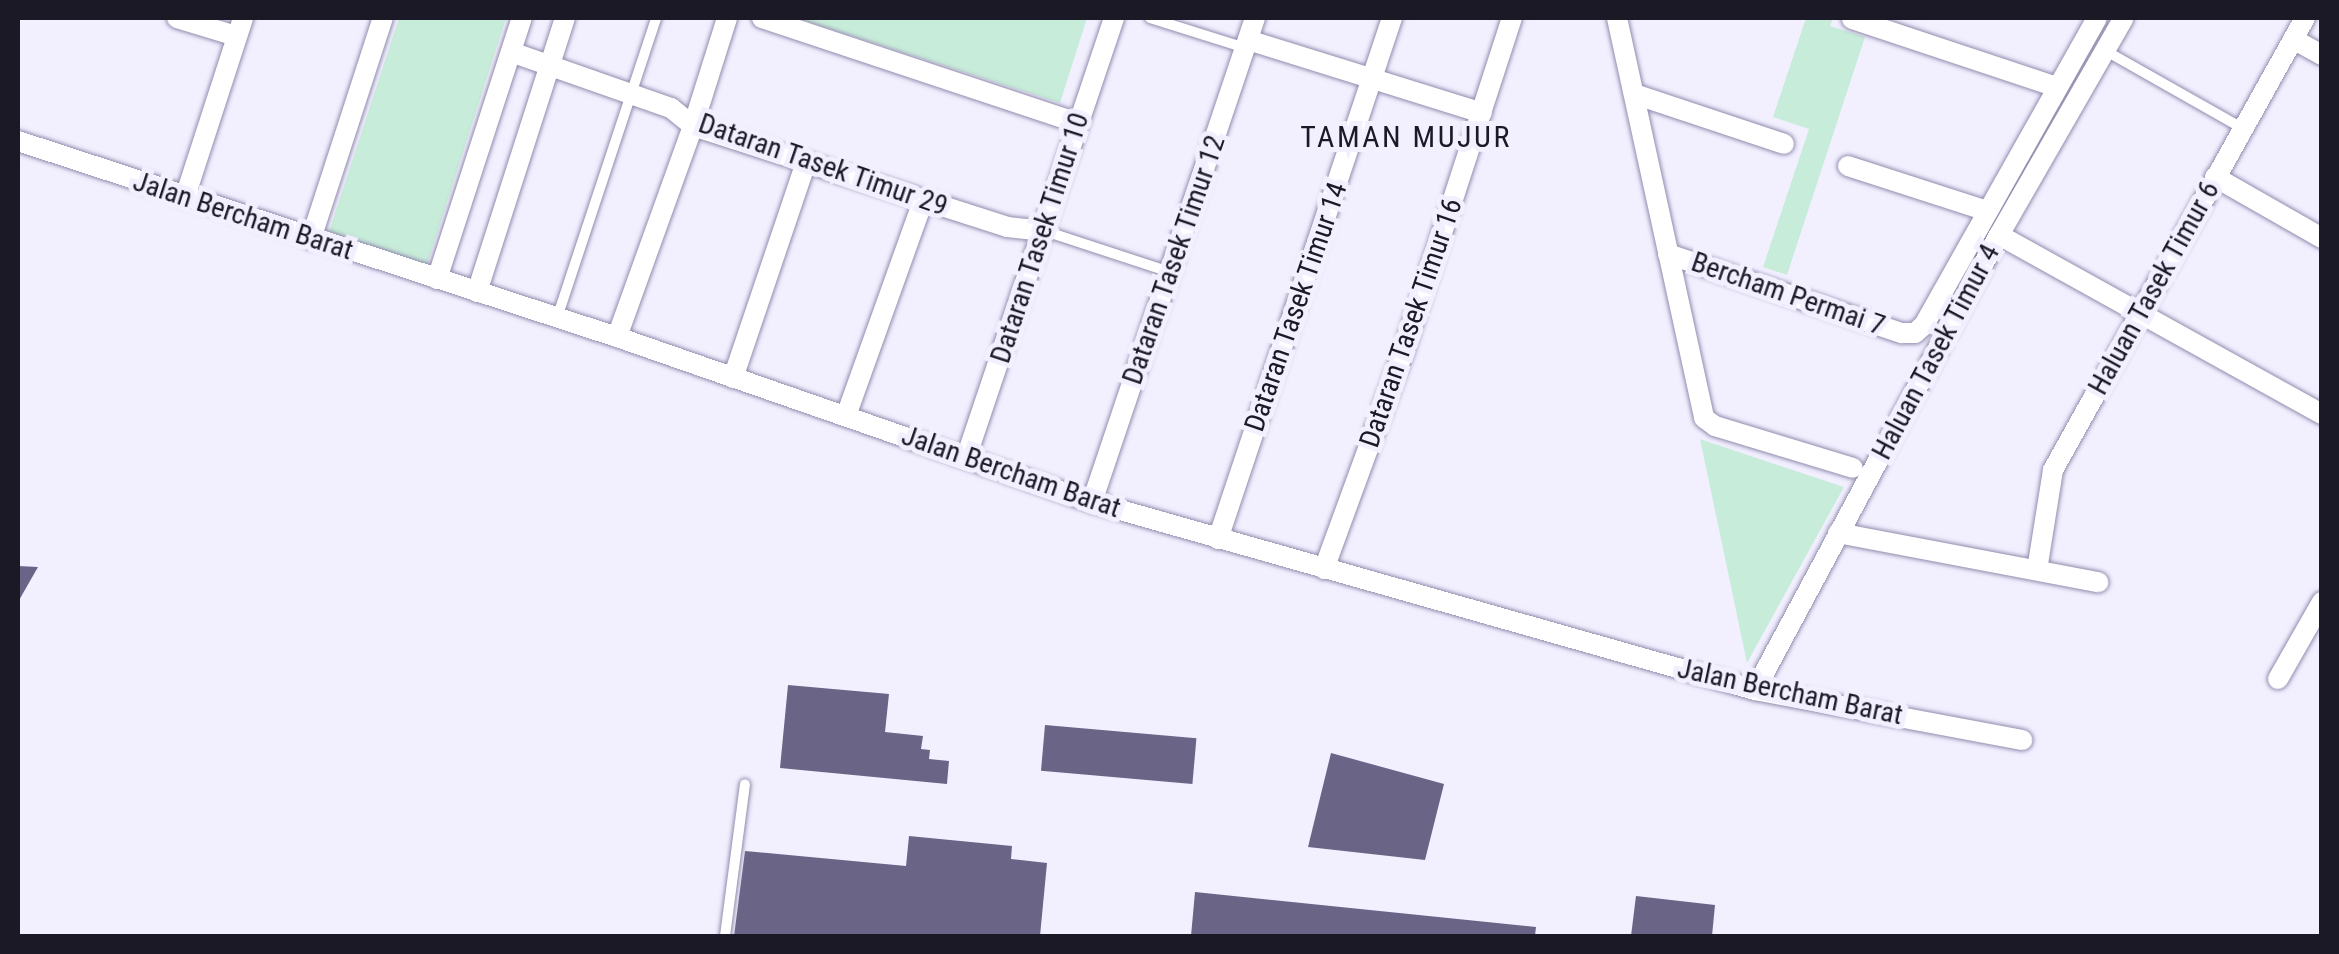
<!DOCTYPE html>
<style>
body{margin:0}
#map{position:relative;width:2339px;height:954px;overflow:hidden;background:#f2f0ff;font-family:"Roboto Condensed",sans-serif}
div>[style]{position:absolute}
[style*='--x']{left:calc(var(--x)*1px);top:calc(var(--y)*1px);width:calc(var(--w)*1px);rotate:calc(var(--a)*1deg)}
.green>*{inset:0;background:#c8ecda}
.building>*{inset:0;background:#6a6487;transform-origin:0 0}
.roads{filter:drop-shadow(0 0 2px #918cae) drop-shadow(0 0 2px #918cae)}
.lane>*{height:10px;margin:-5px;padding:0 5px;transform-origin:5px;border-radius:5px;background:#fff}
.street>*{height:20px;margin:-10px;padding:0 10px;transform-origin:10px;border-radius:10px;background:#fff}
span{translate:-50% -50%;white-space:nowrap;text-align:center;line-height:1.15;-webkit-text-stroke:10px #f2f0ff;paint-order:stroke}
.street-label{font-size:28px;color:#1b1926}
.neighbourhood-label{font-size:30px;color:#1b1926;letter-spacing:2.5px}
.frame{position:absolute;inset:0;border:20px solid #1b1926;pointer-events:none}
</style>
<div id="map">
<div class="green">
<i style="clip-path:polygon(399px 18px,506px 18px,427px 265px,328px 235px)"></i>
<i style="clip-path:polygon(796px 18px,1087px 18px,1060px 103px)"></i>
<i style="clip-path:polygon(1806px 18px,1833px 18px,1830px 26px,1865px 37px,1787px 275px,1763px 267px,1809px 129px,1773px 117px)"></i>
<i style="clip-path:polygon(1700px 439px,1844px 487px,1747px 663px)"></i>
</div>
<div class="building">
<i style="clip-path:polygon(18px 566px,38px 567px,18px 602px)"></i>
<i style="clip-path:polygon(788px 685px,889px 694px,885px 732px,923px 736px,921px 749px,930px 750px,929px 759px,949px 761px,947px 784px,780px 768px)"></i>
<i style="left:1045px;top:725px;width:152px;height:46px;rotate:5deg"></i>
<i style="clip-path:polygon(1331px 753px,1444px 784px,1425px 860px,1308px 847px)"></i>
<i style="clip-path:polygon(909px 836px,1012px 846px,1011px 859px,1047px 863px,1040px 936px,734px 936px,745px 851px,906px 866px)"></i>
<i style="clip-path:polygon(1195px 892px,1536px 927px,1535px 936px,1191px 936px)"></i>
<i style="clip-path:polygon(1636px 896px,1715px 905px,1712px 936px,1631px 936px)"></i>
</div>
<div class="roads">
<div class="lane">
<i style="--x:1150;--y:18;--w:100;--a:17.5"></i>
<i style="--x:2106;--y:51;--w:156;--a:29.5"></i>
<i style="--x:1045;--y:231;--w:132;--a:18.2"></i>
<i style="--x:557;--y:318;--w:316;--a:-71.7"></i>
<i style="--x:725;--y:936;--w:153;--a:-82.5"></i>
</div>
<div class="street">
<i style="--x:177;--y:18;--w:62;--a:17"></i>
<i style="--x:762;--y:18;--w:332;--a:18.4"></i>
<i style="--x:1617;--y:18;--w:409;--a:77.7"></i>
<i style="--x:1704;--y:418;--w:14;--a:36"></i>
<i style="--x:1715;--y:426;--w:144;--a:16.9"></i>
<i style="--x:1852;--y:19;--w:216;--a:18.4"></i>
<i style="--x:2293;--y:39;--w:33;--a:29"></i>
<i style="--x:1248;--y:40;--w:245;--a:17.3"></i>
<i style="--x:511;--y:52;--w:170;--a:19.3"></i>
<i style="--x:671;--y:108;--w:28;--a:39"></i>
<i style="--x:693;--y:126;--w:330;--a:17.8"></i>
<i style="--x:1007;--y:227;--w:38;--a:6"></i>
<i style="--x:1634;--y:94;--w:158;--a:18.4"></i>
<i style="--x:18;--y:141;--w:630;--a:18.12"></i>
<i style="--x:617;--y:337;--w:503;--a:19.16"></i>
<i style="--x:1092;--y:502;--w:689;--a:15.83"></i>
<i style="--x:1755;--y:690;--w:272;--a:10.6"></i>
<i style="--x:1848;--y:166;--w:146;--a:17.9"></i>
<i style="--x:2215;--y:177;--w:123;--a:29.7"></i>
<i style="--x:185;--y:197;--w:188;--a:-72"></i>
<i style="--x:1999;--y:235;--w:369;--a:29"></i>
<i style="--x:311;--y:239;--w:232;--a:-72"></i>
<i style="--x:1668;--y:254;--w:247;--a:18.7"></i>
<i style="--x:1902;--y:333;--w:13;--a:0"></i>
<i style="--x:1915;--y:333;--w:12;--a:-42"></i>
<i style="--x:1924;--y:325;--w:352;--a:-60.6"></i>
<i style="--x:437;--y:279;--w:274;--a:-72"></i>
<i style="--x:477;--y:292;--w:288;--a:-72.2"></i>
<i style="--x:617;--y:337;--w:224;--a:-70.2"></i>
<i style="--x:693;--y:126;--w:113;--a:-72.5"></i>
<i style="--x:733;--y:378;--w:228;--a:-71.3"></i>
<i style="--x:846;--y:416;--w:228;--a:-70.3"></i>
<i style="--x:966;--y:458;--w:464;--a:-71.4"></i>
<i style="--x:1092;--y:502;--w:511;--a:-71.39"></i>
<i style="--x:1838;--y:533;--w:265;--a:10.7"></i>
<i style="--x:1218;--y:539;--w:549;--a:-71.53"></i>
<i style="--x:1324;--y:569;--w:233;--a:-69.9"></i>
<i style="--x:1404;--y:350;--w:349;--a:-72"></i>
<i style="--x:2037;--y:570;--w:101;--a:-80.9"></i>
<i style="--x:2053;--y:470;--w:518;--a:-60.86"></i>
<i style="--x:2278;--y:679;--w:89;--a:-60.3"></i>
<i style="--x:1755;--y:690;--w:516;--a:-61.8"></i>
<i style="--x:1999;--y:235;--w:250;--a:-60.1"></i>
</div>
</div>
<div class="street-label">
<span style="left:823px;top:165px;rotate:19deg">Dataran Tasek Timur 29</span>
<span style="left:243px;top:216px;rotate:18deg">Jalan Bercham Barat</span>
<span style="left:1040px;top:238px;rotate:-72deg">Dataran Tasek Timur 10</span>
<span style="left:1174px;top:260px;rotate:-71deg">Dataran Tasek Timur 12</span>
<span style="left:2154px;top:288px;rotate:-61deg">Haluan Tasek Timur 6</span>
<span style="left:1788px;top:294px;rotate:19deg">Bercham Permai 7</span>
<span style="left:1296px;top:307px;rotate:-71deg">Dataran Tasek Timur 14</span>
<span style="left:1411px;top:323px;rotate:-71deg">Dataran Tasek Timur 16</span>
<span style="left:1936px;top:352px;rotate:-62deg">Haluan Tasek Timur 4</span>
<span style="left:1011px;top:472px;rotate:19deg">Jalan Bercham Barat</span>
<span style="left:1790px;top:692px;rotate:12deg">Jalan Bercham Barat</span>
</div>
<div class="neighbourhood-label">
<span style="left:1406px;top:137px">TAMAN MUJUR</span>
</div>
<div class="frame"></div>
</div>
